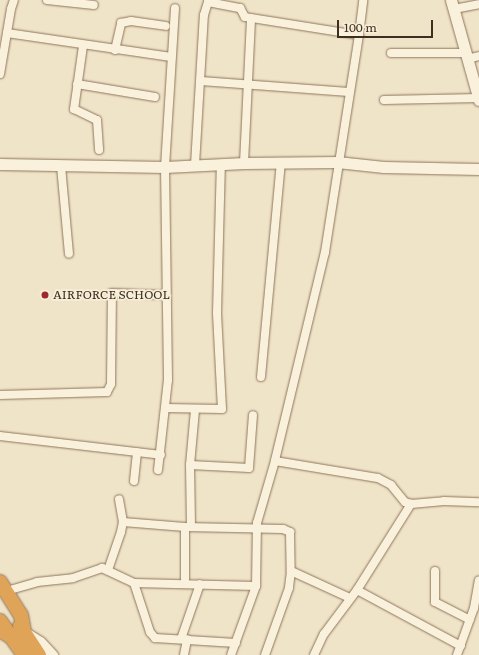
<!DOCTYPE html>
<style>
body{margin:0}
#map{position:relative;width:479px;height:655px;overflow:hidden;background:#f0e4c8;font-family:Literata,serif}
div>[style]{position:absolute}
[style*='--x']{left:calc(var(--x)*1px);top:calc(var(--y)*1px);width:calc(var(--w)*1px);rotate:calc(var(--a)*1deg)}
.roads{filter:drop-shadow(0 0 1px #8d765c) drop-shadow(0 0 1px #8d765c)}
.street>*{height:8px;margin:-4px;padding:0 4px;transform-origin:4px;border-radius:4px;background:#faf1dc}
.secondary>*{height:11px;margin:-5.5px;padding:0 5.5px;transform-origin:5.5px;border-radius:5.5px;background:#faf1dc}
.highway>*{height:14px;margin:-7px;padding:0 7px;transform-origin:7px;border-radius:7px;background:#e0a458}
.dots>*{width:11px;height:11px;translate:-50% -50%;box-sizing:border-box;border:2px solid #f7eed8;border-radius:50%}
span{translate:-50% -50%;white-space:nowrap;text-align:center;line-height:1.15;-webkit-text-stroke:3.5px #f7eed8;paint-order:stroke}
.poi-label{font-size:12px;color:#3d2e20}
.left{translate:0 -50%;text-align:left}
.scale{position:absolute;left:337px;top:20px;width:96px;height:18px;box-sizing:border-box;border:2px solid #3d2e20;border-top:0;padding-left:5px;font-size:12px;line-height:14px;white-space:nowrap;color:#3d2e20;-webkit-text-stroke:3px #f7eed8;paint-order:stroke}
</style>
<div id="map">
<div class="roads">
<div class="street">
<i style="--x:47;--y:0;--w:47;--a:6.1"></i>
<i style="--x:454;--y:9;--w:25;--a:-11"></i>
<i style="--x:7;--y:33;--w:166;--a:8.3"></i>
<i style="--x:359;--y:35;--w:35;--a:-83"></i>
<i style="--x:83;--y:46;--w:64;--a:98.1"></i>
<i style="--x:74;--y:109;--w:25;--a:26"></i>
<i style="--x:97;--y:120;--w:30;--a:86"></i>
<i style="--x:115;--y:50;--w:28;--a:-77"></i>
<i style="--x:121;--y:23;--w:10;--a:-11"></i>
<i style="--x:131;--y:21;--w:35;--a:8"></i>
<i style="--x:391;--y:53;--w:75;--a:0"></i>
<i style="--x:467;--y:59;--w:12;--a:-14"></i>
<i style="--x:0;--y:74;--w:66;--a:-80.4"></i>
<i style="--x:11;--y:9;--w:9;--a:-72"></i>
<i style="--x:201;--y:81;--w:148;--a:4.3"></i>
<i style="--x:77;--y:84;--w:79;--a:9.5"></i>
<i style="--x:384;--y:100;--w:95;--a:-1.2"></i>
<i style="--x:244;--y:163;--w:145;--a:-87.2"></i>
<i style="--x:195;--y:165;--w:150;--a:-86.6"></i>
<i style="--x:204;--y:15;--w:14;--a:-73"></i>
<i style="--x:208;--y:2;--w:33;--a:11"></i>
<i style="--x:240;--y:8;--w:10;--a:61"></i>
<i style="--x:245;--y:17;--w:115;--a:9"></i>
<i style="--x:359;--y:35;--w:220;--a:98.9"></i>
<i style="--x:325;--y:252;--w:215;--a:103.5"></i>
<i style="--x:275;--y:461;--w:65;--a:106.2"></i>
<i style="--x:257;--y:523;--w:63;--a:90.9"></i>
<i style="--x:256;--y:586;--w:73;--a:109.9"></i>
<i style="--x:61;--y:166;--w:88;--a:84.8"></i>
<i style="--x:261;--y:377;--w:216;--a:-84.7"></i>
<i style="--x:0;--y:395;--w:107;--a:-1.6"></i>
<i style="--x:107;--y:392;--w:9;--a:-63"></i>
<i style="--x:111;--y:384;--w:91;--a:-89.4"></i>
<i style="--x:112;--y:293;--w:53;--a:2.2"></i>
<i style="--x:166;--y:408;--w:56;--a:1"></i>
<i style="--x:222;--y:409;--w:96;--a:-93"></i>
<i style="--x:217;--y:313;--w:149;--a:-88.5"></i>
<i style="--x:0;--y:436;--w:162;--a:6.7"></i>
<i style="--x:275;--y:461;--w:104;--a:9.4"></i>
<i style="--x:378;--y:478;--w:15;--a:28"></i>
<i style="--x:391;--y:485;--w:22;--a:51"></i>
<i style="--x:405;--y:502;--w:6;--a:18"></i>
<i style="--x:411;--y:504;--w:33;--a:-5"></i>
<i style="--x:444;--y:501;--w:35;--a:2"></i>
<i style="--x:190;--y:465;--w:59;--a:2.9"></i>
<i style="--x:249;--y:468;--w:53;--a:-85.7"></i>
<i style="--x:158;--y:470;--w:91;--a:-83.7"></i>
<i style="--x:168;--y:380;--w:213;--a:-90.8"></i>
<i style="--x:165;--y:167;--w:159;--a:-86.4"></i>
<i style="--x:134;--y:481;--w:29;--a:-84"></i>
<i style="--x:123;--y:522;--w:62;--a:4.6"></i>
<i style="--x:185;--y:527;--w:98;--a:1.2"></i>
<i style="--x:283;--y:529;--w:8;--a:23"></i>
<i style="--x:290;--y:532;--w:39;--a:89"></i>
<i style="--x:291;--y:571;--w:17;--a:97"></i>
<i style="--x:289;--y:588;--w:71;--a:109.7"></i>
<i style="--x:185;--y:527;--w:56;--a:90"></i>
<i style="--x:191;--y:527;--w:62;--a:-90.9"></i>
<i style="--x:190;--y:465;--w:55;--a:-84.8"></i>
<i style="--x:108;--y:570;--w:40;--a:-71.1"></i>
<i style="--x:121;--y:532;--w:10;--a:-79"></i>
<i style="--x:123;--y:522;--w:23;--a:-100"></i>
<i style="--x:291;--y:571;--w:65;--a:24.6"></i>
<i style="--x:435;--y:571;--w:31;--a:90"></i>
<i style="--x:435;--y:602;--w:39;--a:27"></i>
<i style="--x:134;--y:583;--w:52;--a:71.9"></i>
<i style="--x:150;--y:632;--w:8;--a:50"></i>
<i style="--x:155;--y:638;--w:81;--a:3.5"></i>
<i style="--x:357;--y:590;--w:118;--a:28.3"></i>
<i style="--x:3;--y:592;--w:35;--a:-16"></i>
<i style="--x:37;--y:582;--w:36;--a:-6"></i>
<i style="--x:73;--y:578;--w:31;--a:-19"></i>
<i style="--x:102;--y:568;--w:35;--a:25"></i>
<i style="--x:134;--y:583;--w:122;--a:1.4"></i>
<i style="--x:181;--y:639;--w:58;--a:-70.9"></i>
<i style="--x:184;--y:655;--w:16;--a:-79"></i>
<i style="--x:314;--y:655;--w:23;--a:-65"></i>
<i style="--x:324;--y:634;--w:55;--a:-53.1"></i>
<i style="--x:357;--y:590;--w:102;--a:-57.9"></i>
<i style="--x:457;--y:655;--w:50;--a:-70.1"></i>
<i style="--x:474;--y:608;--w:28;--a:-80"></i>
</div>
<div class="secondary">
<i style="--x:451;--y:0;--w:104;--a:74.4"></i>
<i style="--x:0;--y:164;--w:165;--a:1"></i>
<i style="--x:165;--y:167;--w:79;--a:-2.9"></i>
<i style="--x:244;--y:163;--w:93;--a:-0.6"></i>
<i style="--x:337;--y:162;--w:47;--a:6.1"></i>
<i style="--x:384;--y:167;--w:95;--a:1.2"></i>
<i style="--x:27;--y:634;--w:15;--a:32"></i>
<i style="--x:40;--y:642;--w:18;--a:47"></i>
</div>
<div class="highway">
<i style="--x:0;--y:582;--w:39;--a:58"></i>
<i style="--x:21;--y:615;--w:17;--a:80"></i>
<i style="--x:24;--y:632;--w:13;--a:151"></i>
<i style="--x:13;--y:638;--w:15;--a:-148"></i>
<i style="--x:0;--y:621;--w:42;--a:54.8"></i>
<i style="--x:20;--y:626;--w:35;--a:57"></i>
</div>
</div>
<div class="dots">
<i style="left:45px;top:295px;background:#9e2a2b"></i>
</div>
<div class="poi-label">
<span class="left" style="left:53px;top:295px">AIRFORCE SCHOOL</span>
</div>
<div class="scale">100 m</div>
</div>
